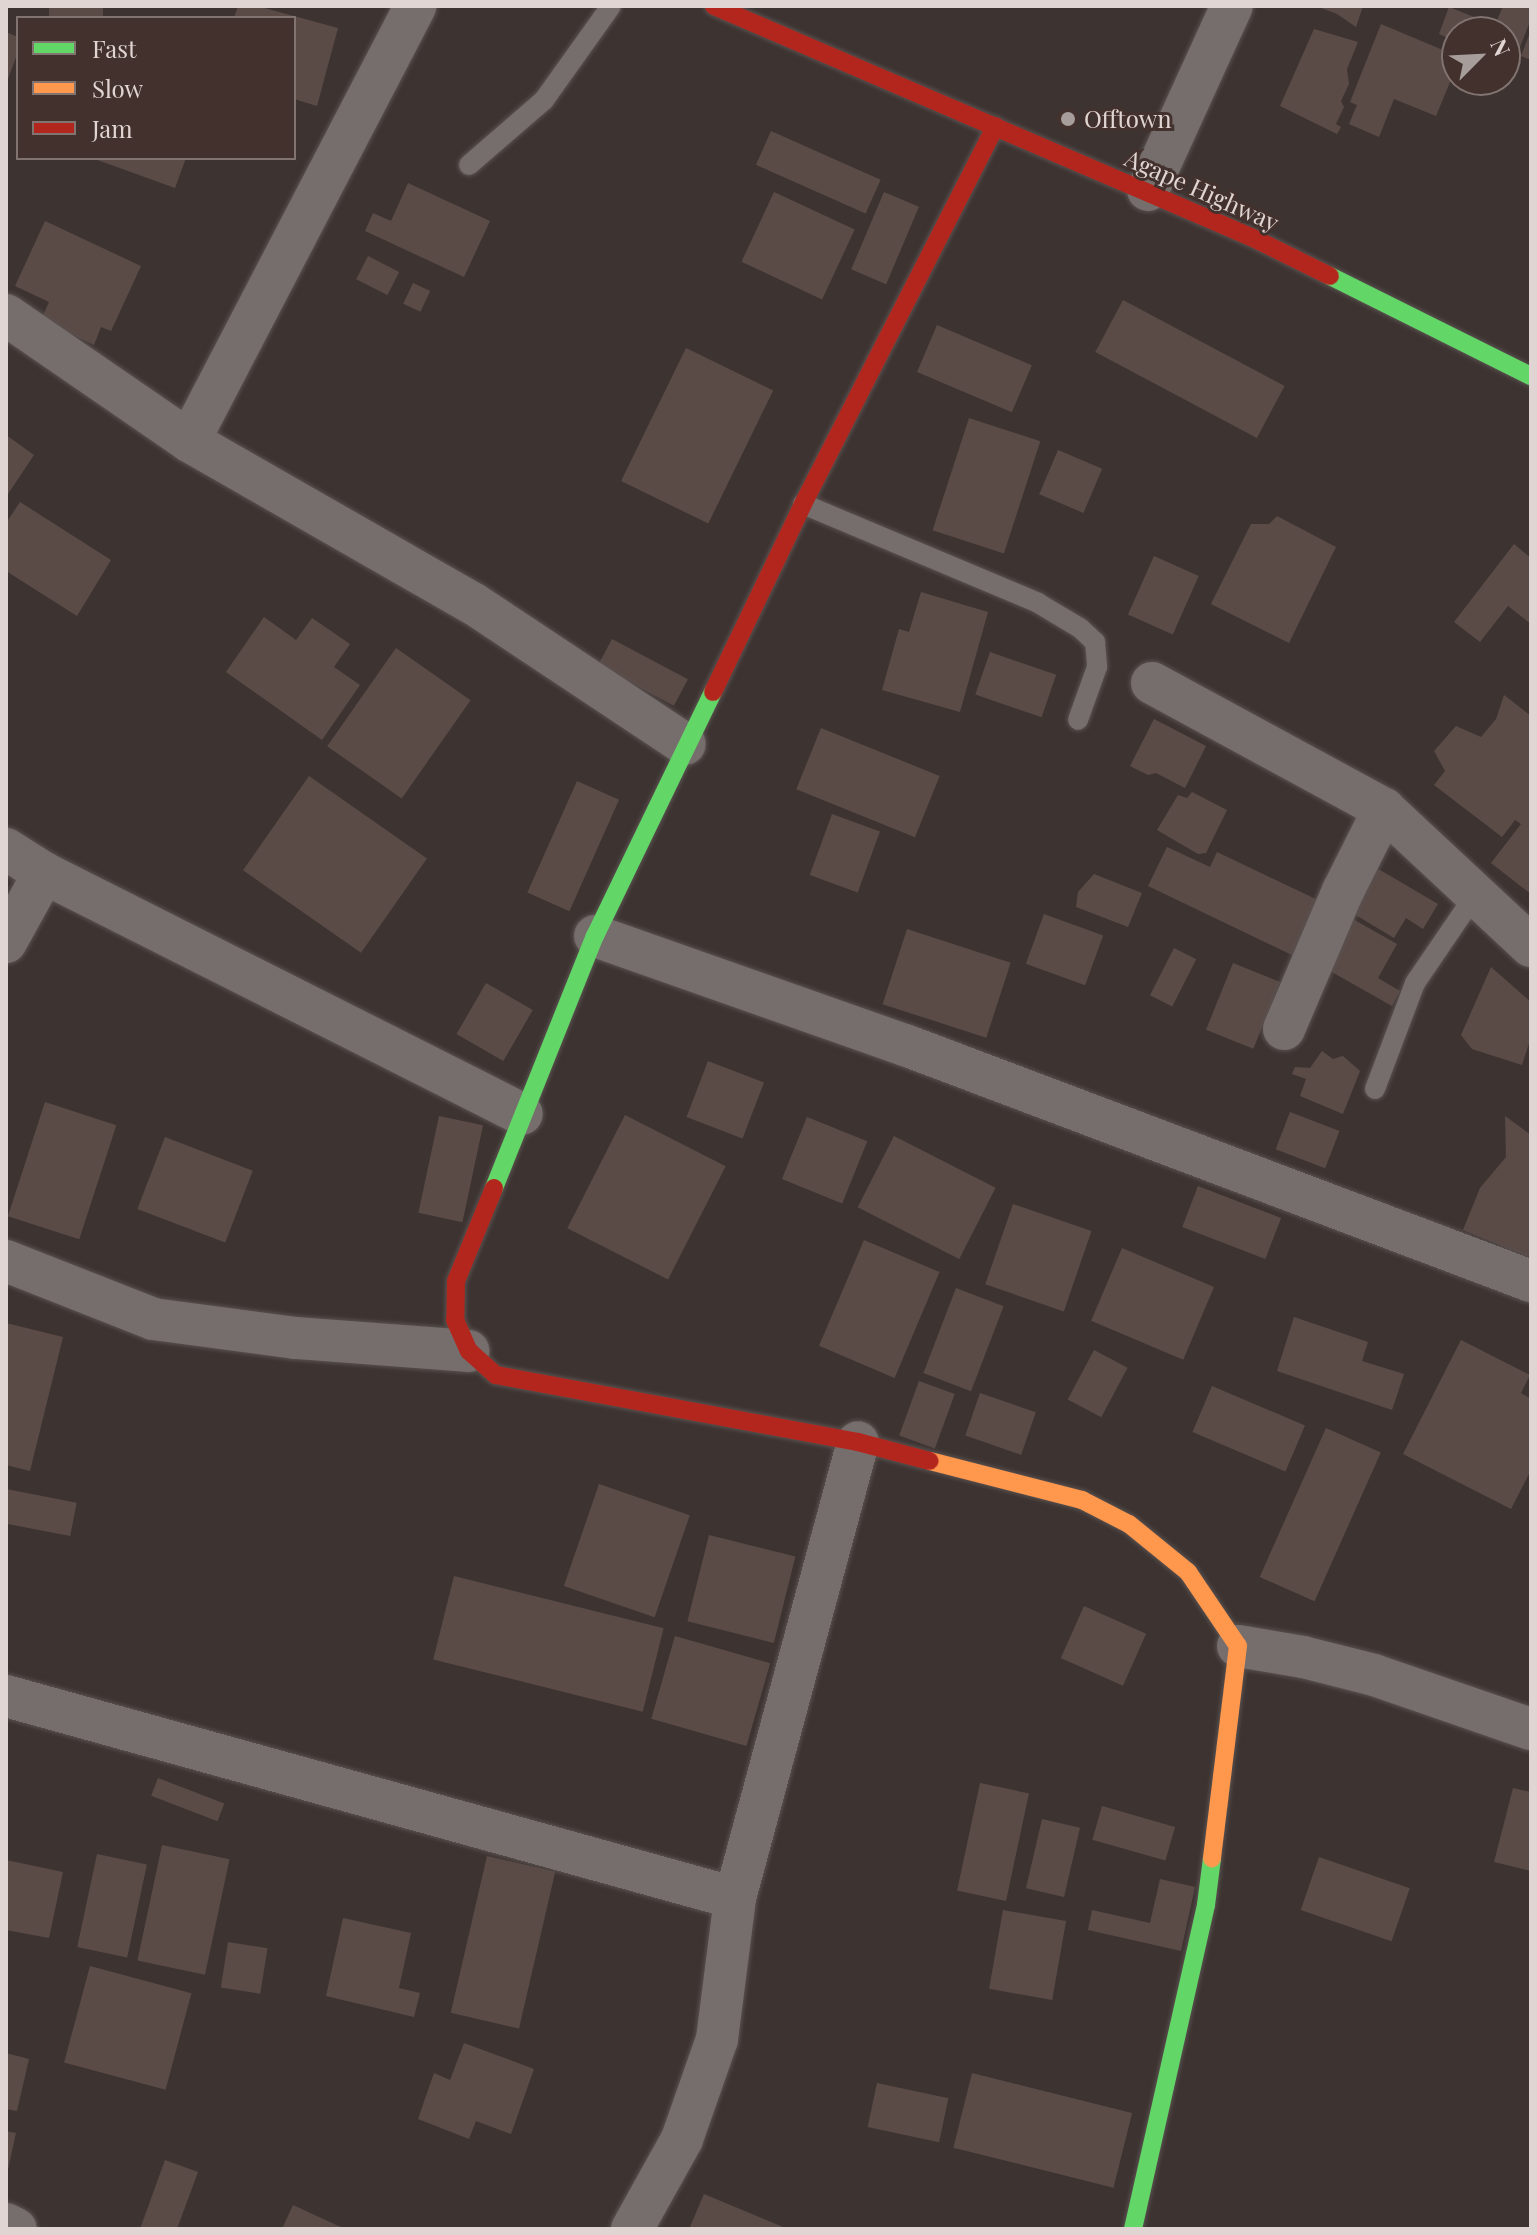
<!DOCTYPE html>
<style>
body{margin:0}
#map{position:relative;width:1537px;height:2235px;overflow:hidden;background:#3d3432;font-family:"Playfair Display",serif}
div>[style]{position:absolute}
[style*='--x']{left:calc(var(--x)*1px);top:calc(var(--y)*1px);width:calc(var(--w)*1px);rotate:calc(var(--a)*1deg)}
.building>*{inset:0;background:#5b4b47;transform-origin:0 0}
.roads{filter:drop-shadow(0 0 2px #59514f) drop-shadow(0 0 2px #59514f)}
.lane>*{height:20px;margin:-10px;padding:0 10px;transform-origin:10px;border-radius:10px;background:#756e6c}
.street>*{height:42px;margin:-21px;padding:0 21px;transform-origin:21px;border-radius:21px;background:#756e6c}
.fast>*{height:18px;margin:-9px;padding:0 9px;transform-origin:9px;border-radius:9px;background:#63d668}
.slow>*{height:18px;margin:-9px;padding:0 9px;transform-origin:9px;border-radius:9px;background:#ff974d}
.jam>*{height:18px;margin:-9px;padding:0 9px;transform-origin:9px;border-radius:9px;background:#b3261e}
.dots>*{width:22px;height:22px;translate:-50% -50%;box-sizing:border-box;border:4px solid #42312d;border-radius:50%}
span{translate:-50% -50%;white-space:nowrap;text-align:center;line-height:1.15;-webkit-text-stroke:6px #42312d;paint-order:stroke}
.poi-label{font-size:24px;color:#e0d5d2}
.left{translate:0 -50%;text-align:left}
.street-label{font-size:24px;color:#e0d5d2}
.frame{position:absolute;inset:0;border:8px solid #e0d5d2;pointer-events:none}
.legend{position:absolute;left:16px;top:16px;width:280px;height:144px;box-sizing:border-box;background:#42312d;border:2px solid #81736f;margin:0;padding:10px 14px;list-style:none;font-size:24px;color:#e0d5d2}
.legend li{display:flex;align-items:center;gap:16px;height:40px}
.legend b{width:40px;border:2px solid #81736f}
.north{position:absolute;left:1441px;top:16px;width:80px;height:80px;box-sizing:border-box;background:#42312d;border:2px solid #81736f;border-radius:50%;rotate:66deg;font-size:22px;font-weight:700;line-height:32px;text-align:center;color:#e0d5d2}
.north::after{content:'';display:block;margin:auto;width:28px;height:36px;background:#a79d9a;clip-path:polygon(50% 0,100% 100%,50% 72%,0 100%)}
</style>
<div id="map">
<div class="building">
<i style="left:49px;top:6px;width:54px;height:12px"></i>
<i style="clip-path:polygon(238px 6px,257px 6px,338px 28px,317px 106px,294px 99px,294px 18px,234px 18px)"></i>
<i style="clip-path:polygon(1316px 6px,1363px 6px,1356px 27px,1337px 14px)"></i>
<i style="clip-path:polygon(1503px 6px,1531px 6px,1531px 19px,1518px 52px,1505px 46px,1505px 32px,1492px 32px)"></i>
<i style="clip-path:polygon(1449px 7px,1474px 17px,1468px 32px,1457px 32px,1457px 42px,1439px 34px)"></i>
<i style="clip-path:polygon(1381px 24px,1457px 56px,1457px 65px,1436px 116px,1394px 99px,1379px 137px,1349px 124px,1357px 105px,1350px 102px)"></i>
<i style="clip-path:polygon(1314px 29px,1358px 42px,1347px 69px,1349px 84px,1341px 101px,1344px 107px,1336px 124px,1341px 127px,1337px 134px,1280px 106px)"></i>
<i style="clip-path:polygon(1531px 30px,1531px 60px,1521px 56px)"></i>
<i style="clip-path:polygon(6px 32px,18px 37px,18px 52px,6px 84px)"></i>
<i style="left:771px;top:131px;width:120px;height:37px;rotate:24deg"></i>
<i style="clip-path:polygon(92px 158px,186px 158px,175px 188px)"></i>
<i style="clip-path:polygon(408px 183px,490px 221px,464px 277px,365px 231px,373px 213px,391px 221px)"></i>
<i style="left:774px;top:192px;width:89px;height:77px;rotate:25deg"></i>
<i style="left:884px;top:192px;width:38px;height:84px;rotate:23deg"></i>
<i style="clip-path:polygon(45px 221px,141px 266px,111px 331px,101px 327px,94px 345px,41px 320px,49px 302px,15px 286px)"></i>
<i style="left:368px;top:256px;width:35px;height:26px;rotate:27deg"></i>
<i style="left:413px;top:283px;width:19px;height:23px;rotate:25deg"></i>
<i style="left:1123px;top:300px;width:183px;height:59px;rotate:28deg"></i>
<i style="left:937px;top:325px;width:103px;height:51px;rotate:23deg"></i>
<i style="left:686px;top:348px;width:97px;height:148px;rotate:26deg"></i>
<i style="left:969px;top:418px;width:75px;height:118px;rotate:18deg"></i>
<i style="clip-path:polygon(6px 435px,34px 455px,6px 497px)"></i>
<i style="left:1058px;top:450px;width:48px;height:48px;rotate:23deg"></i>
<i style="clip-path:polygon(20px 502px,111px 560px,77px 616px,6px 571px,6px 523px)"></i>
<i style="clip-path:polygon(1277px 516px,1336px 547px,1289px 643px,1211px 604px,1251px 524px,1269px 524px)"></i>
<i style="clip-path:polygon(1514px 544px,1531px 558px,1531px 624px,1508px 606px,1480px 642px,1454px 622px)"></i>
<i style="left:1154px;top:556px;width:49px;height:64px;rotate:24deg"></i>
<i style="clip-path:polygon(921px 592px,988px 612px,960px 712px,882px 690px,899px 629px,909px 632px)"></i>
<i style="clip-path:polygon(264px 617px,296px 640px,312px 618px,350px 644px,334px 667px,360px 685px,322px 740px,226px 672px)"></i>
<i style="left:612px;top:639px;width:86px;height:30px;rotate:28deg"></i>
<i style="left:396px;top:648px;width:91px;height:120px;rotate:35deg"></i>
<i style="left:990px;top:652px;width:70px;height:45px;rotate:19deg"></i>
<i style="clip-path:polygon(1504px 695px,1531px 716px,1531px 894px,1491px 863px,1521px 824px,1515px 820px,1502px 837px,1434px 785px,1445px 771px,1434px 751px,1456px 726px,1481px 737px,1496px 719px)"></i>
<i style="clip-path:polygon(1154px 719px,1206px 746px,1185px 788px,1156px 773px,1148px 775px,1130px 766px)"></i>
<i style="left:821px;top:728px;width:128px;height:66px;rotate:22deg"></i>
<i style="left:309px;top:776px;width:144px;height:115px;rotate:35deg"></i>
<i style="left:577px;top:781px;width:46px;height:122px;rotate:24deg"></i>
<i style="clip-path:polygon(1192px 792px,1227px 810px,1206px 853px,1198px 854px,1157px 830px,1178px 795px,1187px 798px)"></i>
<i style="left:832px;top:814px;width:51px;height:65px;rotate:20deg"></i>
<i style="clip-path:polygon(1167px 847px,1210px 867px,1217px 852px,1320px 901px,1294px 956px,1148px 886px)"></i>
<i style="clip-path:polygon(1375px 867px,1438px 904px,1423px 929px,1406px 918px,1394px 938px,1349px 911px)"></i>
<i style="clip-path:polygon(1094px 874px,1142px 893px,1128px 927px,1076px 907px,1078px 892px)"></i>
<i style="left:1044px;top:914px;width:63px;height:53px;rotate:20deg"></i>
<i style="clip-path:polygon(1351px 918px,1397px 944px,1378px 978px,1400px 991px,1392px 1006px,1323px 967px)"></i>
<i style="left:907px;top:929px;width:109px;height:79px;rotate:18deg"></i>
<i style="left:1174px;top:948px;width:25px;height:53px;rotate:27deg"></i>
<i style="left:1233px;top:963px;width:51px;height:72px;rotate:22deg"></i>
<i style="clip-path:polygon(1491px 967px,1531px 1002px,1531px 1037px,1522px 1065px,1472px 1049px,1461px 1035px)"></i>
<i style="left:486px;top:983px;width:54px;height:59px;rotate:30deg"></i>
<i style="clip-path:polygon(1322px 1051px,1333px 1059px,1343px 1056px,1360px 1071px,1343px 1114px,1300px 1096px,1306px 1079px,1292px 1074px,1295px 1067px,1310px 1068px)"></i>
<i style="left:708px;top:1061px;width:60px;height:60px;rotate:21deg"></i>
<i style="left:45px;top:1102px;width:75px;height:120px;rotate:18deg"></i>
<i style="left:1290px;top:1112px;width:53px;height:40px;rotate:21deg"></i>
<i style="left:625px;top:1115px;width:113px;height:127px;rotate:27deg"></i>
<i style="left:439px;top:1116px;width:45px;height:99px;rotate:12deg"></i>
<i style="clip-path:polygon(1505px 1116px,1531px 1135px,1531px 1258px,1463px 1230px,1480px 1188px,1506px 1157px)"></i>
<i style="left:807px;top:1117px;width:65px;height:67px;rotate:22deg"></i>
<i style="left:894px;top:1136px;width:114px;height:80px;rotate:27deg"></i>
<i style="left:165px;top:1137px;width:94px;height:77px;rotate:21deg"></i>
<i style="left:1198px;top:1186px;width:89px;height:44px;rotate:21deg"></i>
<i style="left:1013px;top:1204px;width:83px;height:85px;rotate:19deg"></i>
<i style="left:864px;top:1240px;width:82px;height:115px;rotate:23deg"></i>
<i style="left:1122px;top:1248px;width:100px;height:79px;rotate:23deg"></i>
<i style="left:956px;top:1288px;width:51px;height:91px;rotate:21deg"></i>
<i style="clip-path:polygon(1294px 1317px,1368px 1342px,1362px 1361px,1404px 1374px,1392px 1410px,1277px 1371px)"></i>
<i style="clip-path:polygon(6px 1323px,63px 1337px,30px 1471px,6px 1465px)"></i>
<i style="clip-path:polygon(1461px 1340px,1530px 1375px,1521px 1393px,1531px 1399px,1531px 1470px,1511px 1509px,1403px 1454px)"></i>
<i style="left:1094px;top:1350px;width:38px;height:56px;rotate:28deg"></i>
<i style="left:919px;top:1381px;width:38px;height:58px;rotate:20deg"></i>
<i style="left:1212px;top:1386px;width:101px;height:50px;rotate:23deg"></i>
<i style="left:980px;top:1393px;width:59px;height:45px;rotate:19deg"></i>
<i style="left:1326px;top:1428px;width:60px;height:163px;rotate:24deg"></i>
<i style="left:599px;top:1484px;width:96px;height:108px;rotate:19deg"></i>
<i style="left:6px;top:1489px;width:72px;height:34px;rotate:11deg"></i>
<i style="left:709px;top:1535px;width:89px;height:89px;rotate:14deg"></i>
<i style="left:454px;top:1576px;width:216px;height:86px;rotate:14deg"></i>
<i style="left:1084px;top:1606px;width:68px;height:57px;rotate:24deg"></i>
<i style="left:675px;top:1636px;width:99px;height:86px;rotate:16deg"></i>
<i style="left:158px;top:1778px;width:71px;height:19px;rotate:21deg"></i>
<i style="left:980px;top:1783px;width:50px;height:110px;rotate:12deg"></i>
<i style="clip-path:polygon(1513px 1788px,1531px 1792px,1531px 1871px,1494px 1862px)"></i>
<i style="left:1102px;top:1806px;width:76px;height:35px;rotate:16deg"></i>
<i style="left:1042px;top:1819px;width:39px;height:71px;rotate:13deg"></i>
<i style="left:162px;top:1845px;width:69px;height:118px;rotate:12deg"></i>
<i style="left:97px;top:1854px;width:51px;height:95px;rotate:12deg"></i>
<i style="left:487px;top:1856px;width:70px;height:161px;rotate:13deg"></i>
<i style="left:1319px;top:1857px;width:96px;height:56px;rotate:19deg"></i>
<i style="clip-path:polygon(6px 1860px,63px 1872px,49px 1938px,6px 1930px)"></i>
<i style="clip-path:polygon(1160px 1879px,1195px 1887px,1181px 1951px,1088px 1930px,1092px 1910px,1150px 1923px)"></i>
<i style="left:1003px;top:1910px;width:64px;height:80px;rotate:10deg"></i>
<i style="clip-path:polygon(343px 1918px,411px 1933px,399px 1988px,420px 1993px,414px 2017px,326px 1996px)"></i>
<i style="left:228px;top:1942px;width:40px;height:46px;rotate:9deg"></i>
<i style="left:90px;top:1966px;width:105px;height:100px;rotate:15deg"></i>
<i style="clip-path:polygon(464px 2043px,534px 2069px,511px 2134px,476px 2121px,469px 2139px,418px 2119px,434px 2073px,450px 2080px)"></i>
<i style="clip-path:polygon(6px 2053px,29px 2059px,17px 2111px,6px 2109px)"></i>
<i style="left:972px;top:2073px;width:165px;height:77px;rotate:14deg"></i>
<i style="left:877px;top:2083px;width:73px;height:45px;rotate:12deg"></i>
<i style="clip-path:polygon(6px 2131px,16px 2133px,7px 2174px,6px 2173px)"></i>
<i style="clip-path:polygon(165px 2160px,198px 2172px,177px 2229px,140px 2229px)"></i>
<i style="clip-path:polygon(704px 2194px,788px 2229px,689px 2229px)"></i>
<i style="clip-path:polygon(293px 2205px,345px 2229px,282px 2229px)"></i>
</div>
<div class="roads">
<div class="lane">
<i style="--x:469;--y:165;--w:99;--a:-40.9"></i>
<i style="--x:544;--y:100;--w:115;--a:-54.5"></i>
<i style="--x:803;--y:504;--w:255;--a:22.8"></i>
<i style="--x:1038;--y:603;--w:49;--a:30.8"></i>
<i style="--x:1080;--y:628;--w:21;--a:43"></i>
<i style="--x:1095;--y:642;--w:25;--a:85"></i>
<i style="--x:1097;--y:667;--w:56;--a:109.7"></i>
<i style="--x:1375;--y:1089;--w:113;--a:-69.3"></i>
<i style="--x:1415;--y:983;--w:107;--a:-55.7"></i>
</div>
<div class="street">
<i style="--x:1148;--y:190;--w:202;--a:-65.5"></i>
<i style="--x:6;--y:315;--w:222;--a:34.5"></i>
<i style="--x:189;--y:441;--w:328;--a:29.8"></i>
<i style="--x:474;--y:604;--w:253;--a:33.6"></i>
<i style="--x:189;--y:441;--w:490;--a:-62.5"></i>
<i style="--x:1152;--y:683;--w:264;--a:28.5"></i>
<i style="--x:1384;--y:809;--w:201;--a:43"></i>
<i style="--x:6;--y:849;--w:45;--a:32.3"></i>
<i style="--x:44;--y:873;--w:535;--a:26.76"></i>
<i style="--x:595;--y:936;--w:329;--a:19.4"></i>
<i style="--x:905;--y:1045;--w:669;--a:20.66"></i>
<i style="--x:6;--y:942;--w:79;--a:-61.2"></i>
<i style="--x:1284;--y:1029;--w:150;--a:-66.9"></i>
<i style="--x:1343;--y:891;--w:92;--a:-63.4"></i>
<i style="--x:6;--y:1261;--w:158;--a:21.5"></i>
<i style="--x:153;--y:1319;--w:144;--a:7.6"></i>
<i style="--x:296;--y:1338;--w:173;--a:4.3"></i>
<i style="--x:1238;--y:1646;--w:66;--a:9.6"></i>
<i style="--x:1303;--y:1657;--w:73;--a:14.2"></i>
<i style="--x:1374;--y:1675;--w:166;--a:19"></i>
<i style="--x:6;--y:1696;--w:756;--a:15.49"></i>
<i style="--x:6;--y:2224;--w:11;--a:27"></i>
<i style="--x:632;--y:2229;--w:103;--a:-60.9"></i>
<i style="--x:682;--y:2139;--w:106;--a:-70.7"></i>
<i style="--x:717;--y:2039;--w:142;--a:-82.7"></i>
<i style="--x:735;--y:1898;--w:472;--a:-74.9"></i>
</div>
<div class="fast">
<i style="--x:1330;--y:276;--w:225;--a:26.5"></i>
<i style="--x:494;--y:1188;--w:271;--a:-68.2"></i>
<i style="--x:595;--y:936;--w:271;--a:-64.2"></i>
<i style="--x:1133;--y:2229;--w:332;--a:-77.3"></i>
<i style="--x:1206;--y:1905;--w:47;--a:-82.7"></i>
</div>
<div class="slow">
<i style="--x:930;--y:1461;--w:157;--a:14.4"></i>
<i style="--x:1082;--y:1500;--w:53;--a:27.1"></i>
<i style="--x:1129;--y:1524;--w:76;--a:39.1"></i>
<i style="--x:1188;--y:1572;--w:89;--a:56"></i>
<i style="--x:1238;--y:1646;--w:214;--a:97"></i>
</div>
<div class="jam">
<i style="--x:714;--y:6;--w:585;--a:23.28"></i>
<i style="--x:1251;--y:237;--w:88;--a:26.3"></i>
<i style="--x:713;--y:692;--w:208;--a:-64.4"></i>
<i style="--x:803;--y:504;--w:424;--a:-63"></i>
<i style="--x:494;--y:1188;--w:100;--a:112.2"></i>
<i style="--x:456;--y:1281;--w:39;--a:91"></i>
<i style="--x:455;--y:1320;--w:34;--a:66"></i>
<i style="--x:469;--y:1351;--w:36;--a:42"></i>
<i style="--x:496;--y:1375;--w:368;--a:10.5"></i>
<i style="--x:858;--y:1442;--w:74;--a:14.8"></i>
</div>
</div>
<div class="dots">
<i style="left:1068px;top:119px;background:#a79d9a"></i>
</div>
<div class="poi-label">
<span class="left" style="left:1084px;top:119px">Offtown</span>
</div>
<div class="street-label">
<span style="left:1202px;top:190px;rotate:24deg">Agape Highway</span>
</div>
<div class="frame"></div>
<ul class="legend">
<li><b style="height:10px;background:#63d668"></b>Fast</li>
<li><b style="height:10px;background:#ff974d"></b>Slow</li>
<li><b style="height:10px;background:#b3261e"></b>Jam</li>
</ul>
<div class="north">N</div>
</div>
